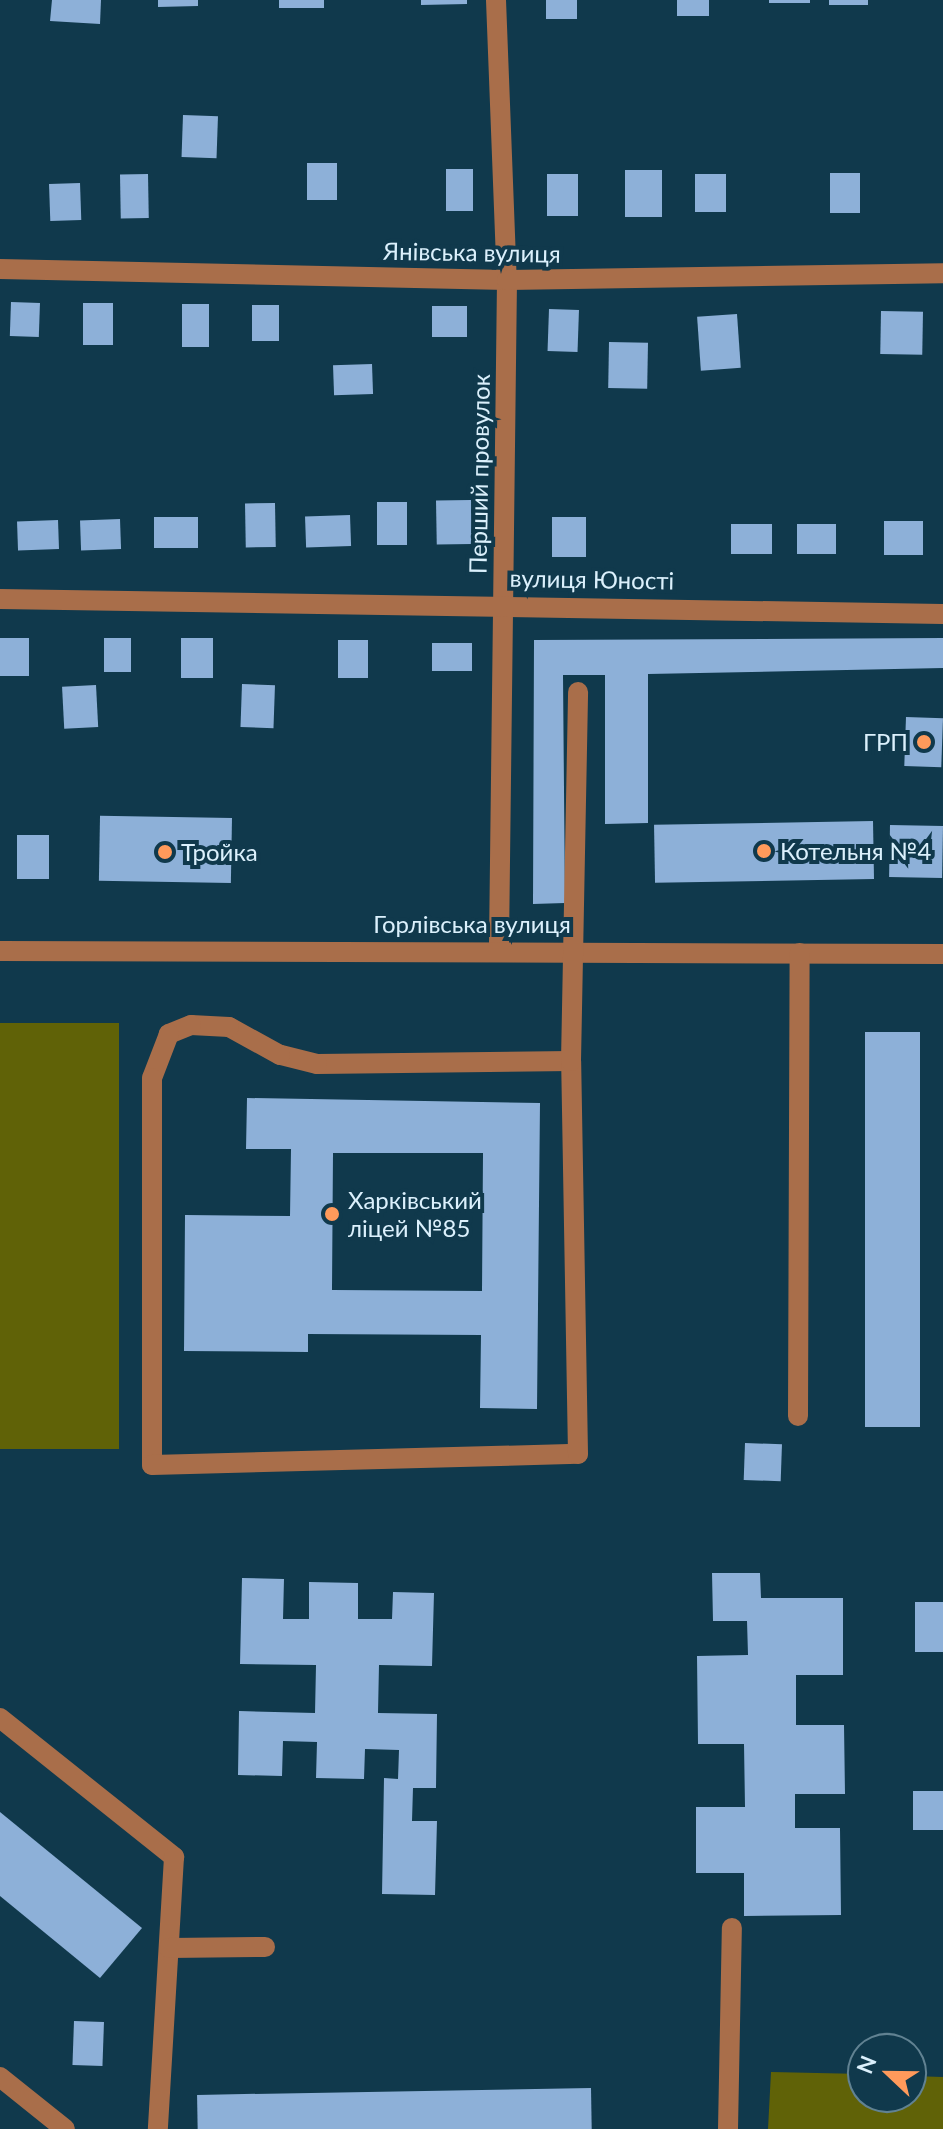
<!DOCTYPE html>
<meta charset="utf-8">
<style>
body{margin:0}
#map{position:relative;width:943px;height:2129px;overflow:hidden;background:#10394c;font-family:Lato,sans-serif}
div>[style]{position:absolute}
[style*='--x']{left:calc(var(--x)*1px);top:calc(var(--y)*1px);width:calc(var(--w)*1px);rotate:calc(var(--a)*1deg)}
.green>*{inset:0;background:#606207;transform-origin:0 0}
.building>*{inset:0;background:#8db0d8;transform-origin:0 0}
.minor>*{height:20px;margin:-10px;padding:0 10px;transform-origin:10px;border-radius:10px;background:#a96e4a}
.dots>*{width:22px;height:22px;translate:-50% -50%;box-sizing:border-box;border:4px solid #10394c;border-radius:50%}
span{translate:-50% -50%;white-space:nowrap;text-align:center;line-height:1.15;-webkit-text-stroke:8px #10394c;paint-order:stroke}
.street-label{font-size:24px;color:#dbf0fc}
.poi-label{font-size:24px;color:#dbf0fc}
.right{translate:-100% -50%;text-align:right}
.left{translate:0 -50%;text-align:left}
.north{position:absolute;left:847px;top:2033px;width:80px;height:80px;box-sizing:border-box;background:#10394c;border:2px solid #618292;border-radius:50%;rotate:292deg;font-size:22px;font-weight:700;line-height:32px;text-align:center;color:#dbf0fc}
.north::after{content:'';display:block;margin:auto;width:28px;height:36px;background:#ff9a5b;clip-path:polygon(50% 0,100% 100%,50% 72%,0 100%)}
</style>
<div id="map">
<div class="green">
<i style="left:0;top:1023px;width:119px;height:426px"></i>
<i style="clip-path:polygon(771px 2072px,863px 2074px,863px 2097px,911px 2097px,911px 2076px,943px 2077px,943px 2129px,768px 2129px)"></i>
</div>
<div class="building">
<i style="clip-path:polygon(52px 0,101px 0,100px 24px,50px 21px)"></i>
<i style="clip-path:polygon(158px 0,198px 0,198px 6px,158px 7px)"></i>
<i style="left:279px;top:0;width:45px;height:8px"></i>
<i style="clip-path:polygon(421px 0,467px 0,467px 4px,421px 5px)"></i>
<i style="left:546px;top:0;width:31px;height:19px"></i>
<i style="left:677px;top:0;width:32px;height:16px"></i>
<i style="left:769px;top:0;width:41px;height:3px"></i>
<i style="left:829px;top:0;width:39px;height:5px"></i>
<i style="left:183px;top:115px;width:35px;height:42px;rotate:2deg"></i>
<i style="left:307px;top:163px;width:30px;height:37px"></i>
<i style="left:446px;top:169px;width:27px;height:42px"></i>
<i style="left:625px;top:170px;width:37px;height:47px"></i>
<i style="left:830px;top:173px;width:30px;height:40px"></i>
<i style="left:148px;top:174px;width:44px;height:28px;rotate:89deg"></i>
<i style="left:547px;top:174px;width:31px;height:42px"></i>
<i style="left:695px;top:174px;width:31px;height:38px"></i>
<i style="left:80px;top:183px;width:37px;height:31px;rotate:88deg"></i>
<i style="left:11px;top:302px;width:29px;height:34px;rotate:2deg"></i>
<i style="left:83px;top:303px;width:30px;height:42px"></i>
<i style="left:182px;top:304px;width:27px;height:43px"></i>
<i style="left:252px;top:305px;width:27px;height:36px"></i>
<i style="left:432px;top:306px;width:35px;height:31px"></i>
<i style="left:549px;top:309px;width:30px;height:42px;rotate:2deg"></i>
<i style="left:881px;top:311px;width:42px;height:43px;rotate:1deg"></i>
<i style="left:737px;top:314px;width:54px;height:40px;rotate:86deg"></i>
<i style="left:609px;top:342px;width:39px;height:46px;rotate:1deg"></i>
<i style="left:372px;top:364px;width:30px;height:39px;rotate:88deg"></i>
<i style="left:471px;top:500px;width:44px;height:35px;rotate:89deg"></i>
<i style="left:377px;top:502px;width:30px;height:43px"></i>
<i style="left:275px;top:503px;width:44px;height:30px;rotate:89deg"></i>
<i style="left:350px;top:515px;width:31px;height:45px;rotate:88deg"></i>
<i style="left:154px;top:517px;width:44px;height:31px"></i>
<i style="left:552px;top:517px;width:34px;height:40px"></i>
<i style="left:120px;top:519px;width:30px;height:40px;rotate:88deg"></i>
<i style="left:58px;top:520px;width:29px;height:41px;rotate:88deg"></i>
<i style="left:884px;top:521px;width:39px;height:34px"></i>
<i style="left:731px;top:524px;width:41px;height:30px"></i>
<i style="left:797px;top:524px;width:39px;height:30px"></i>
<i style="left:0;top:638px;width:29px;height:38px"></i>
<i style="left:104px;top:638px;width:27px;height:34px"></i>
<i style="left:181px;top:638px;width:32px;height:40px"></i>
<i style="clip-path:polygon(943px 638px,943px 668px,648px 674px,648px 823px,605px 824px,605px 675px,563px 675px,565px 903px,533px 904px,534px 640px)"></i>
<i style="left:338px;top:640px;width:30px;height:38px"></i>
<i style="left:432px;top:643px;width:40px;height:28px"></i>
<i style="left:242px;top:684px;width:33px;height:43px;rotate:2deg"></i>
<i style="left:96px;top:685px;width:42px;height:34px;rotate:87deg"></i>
<i style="left:906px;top:717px;width:37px;height:49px;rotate:2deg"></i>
<i style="left:232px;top:818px;width:65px;height:132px;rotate:91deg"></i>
<i style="left:873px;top:821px;width:58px;height:219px;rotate:89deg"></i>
<i style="left:890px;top:825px;width:53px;height:52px;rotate:1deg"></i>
<i style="left:17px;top:835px;width:32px;height:44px"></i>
<i style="left:865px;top:1032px;width:55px;height:395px"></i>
<i style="clip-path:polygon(evenodd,247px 1098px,540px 1103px,537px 1409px,480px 1408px,481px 1335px,308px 1334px,308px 1352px,184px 1351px,185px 1215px,290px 1216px,291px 1149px,246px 1149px,247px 1098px,333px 1153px,483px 1153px,482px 1291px,332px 1290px,333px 1153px)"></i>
<i style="left:745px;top:1443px;width:37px;height:37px;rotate:2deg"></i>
<i style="clip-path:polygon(712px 1573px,760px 1573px,761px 1598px,843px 1598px,843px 1675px,796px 1675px,796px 1725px,844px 1725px,845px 1794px,795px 1794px,795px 1828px,840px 1828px,841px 1915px,744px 1916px,744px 1873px,696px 1873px,696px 1807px,745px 1807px,744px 1744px,698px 1744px,697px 1656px,748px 1655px,747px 1621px,713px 1621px)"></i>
<i style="clip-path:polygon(242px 1578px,284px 1579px,283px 1619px,309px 1619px,309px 1582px,358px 1583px,358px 1619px,392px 1619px,393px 1592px,434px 1593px,432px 1666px,379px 1665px,378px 1713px,437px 1714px,436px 1788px,413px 1788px,412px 1821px,437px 1821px,435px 1895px,382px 1894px,384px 1778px,398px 1779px,399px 1750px,365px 1749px,364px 1779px,316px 1778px,317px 1742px,283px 1741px,282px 1776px,238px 1775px,239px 1711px,315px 1713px,316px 1665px,240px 1664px)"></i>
<i style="left:943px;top:1602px;width:50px;height:28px;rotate:90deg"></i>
<i style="left:913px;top:1791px;width:30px;height:39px"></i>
<i style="clip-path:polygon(0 1812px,142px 1928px,100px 1978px,0 1896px)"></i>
<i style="left:74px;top:2021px;width:30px;height:44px;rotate:2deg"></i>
<i style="left:591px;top:2088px;width:41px;height:394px;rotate:89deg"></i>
</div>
<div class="minor">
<i style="--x:496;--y:0;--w:280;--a:87.8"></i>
<i style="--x:507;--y:280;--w:668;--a:90.69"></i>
<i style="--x:0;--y:269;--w:507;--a:1.24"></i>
<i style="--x:507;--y:280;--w:436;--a:-0.9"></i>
<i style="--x:0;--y:599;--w:943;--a:0.91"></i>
<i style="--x:0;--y:951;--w:943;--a:0.18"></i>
<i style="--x:571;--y:1061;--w:254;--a:179.3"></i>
<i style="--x:317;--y:1064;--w:38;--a:-166"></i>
<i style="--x:280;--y:1055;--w:58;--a:-151.2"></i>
<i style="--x:229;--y:1027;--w:38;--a:-177"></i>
<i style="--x:191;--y:1025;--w:24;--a:158"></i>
<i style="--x:169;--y:1034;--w:47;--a:111.1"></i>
<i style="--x:152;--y:1078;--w:387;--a:90"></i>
<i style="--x:152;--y:1465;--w:426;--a:-1.5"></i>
<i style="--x:578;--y:1454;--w:393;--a:-91"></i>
<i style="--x:571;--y:1061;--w:369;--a:-88.9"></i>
<i style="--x:798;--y:1416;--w:463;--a:-89.8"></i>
<i style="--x:0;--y:1718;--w:223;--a:38.6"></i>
<i style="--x:174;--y:1857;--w:272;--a:93.4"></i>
<i style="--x:169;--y:1948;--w:96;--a:-0.6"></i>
<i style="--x:0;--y:2077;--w:83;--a:38.7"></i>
<i style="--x:728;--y:2129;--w:201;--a:-88.9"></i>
</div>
<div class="dots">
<i style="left:924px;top:742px;background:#ff9a5b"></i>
<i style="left:764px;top:851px;background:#ff9a5b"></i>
<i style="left:165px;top:852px;background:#ff9a5b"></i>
<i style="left:332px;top:1214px;background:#ff9a5b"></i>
</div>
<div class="street-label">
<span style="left:472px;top:252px;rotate:1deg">Янівська вулиця</span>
<span style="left:479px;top:474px;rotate:-89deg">Перший провулок</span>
<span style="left:592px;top:579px;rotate:1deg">вулиця Юності</span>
<span style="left:472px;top:924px">Горлівська вулиця</span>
</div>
<div class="poi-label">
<span class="right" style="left:908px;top:742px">ГРП</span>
<span class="left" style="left:780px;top:851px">Котельня №4</span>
<span class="left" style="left:181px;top:852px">Тройка</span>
<span class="left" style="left:348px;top:1214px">Харківський<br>ліцей №85</span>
</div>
<div class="north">N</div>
</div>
